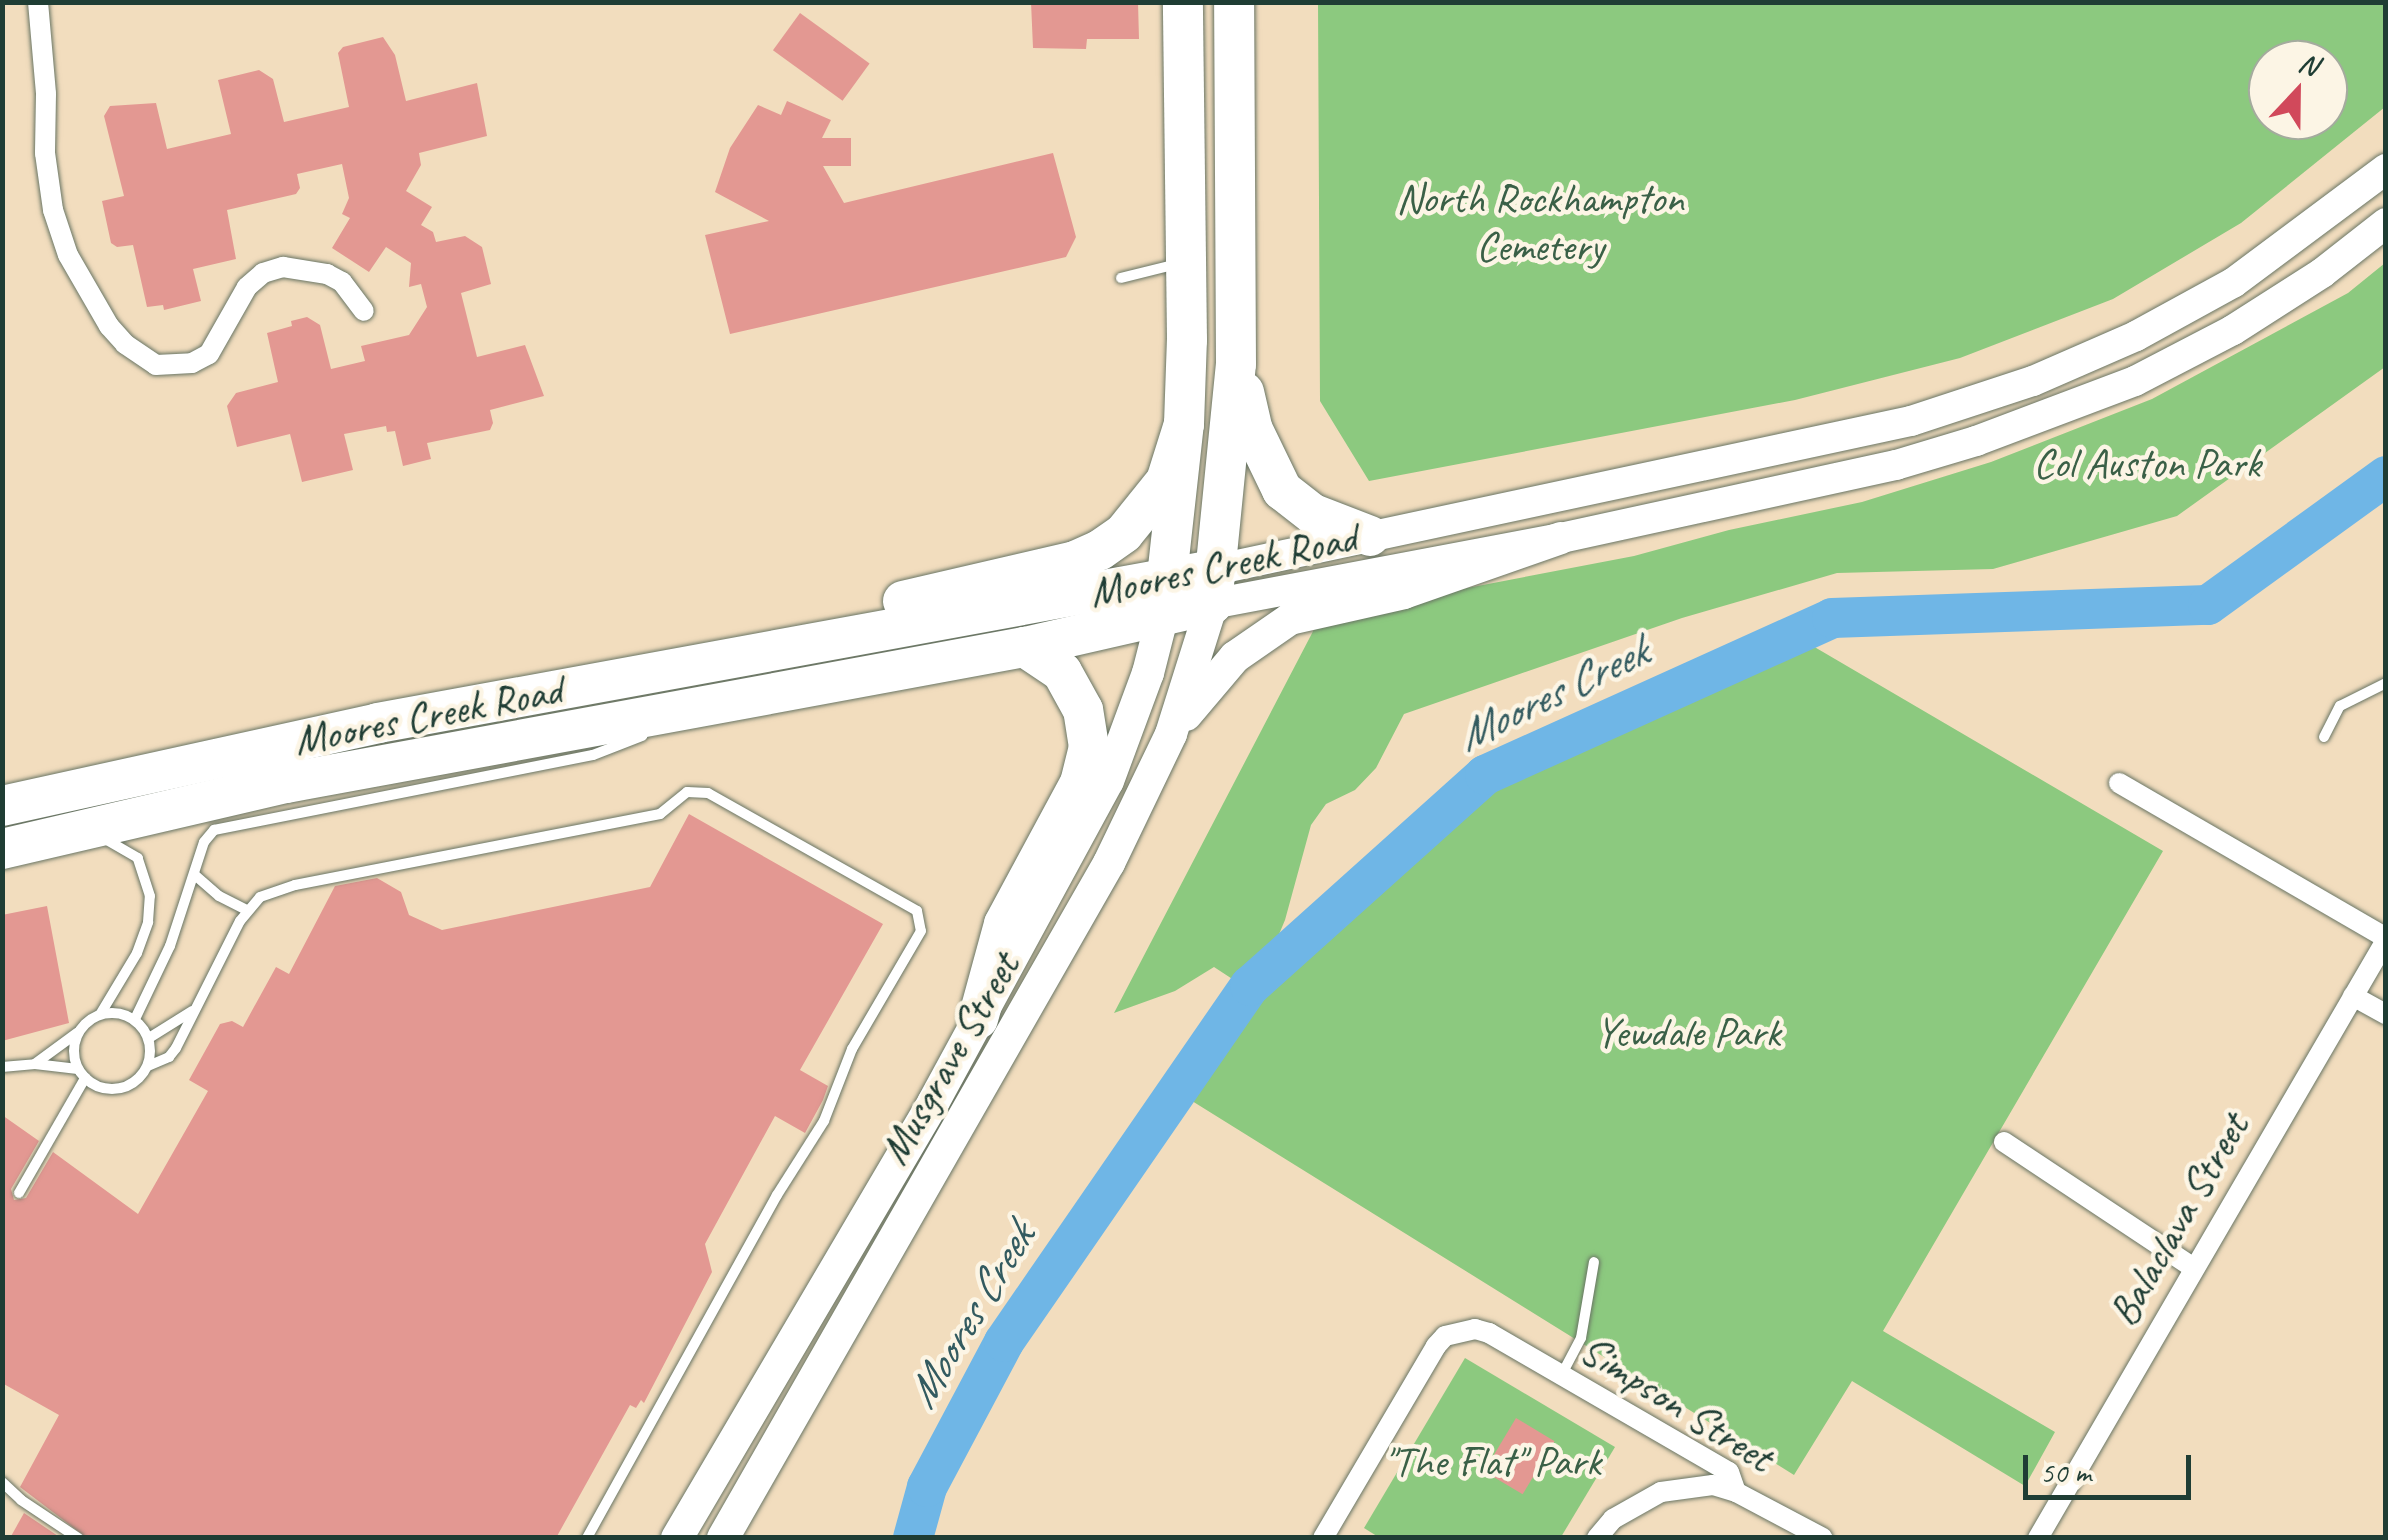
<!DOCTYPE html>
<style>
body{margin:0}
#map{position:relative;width:2388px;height:1540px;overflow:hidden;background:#f2ddbe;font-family:Caveat,sans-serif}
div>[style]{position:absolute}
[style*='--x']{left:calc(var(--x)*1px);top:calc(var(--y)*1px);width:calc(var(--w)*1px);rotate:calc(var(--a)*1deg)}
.green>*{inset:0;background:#8cc97f}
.river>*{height:40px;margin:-20px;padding:0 20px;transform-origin:20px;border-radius:20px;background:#6fb6e6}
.building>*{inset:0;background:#e39892;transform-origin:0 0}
.roads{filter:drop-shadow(0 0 2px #697564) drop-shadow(0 0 2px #697564)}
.lane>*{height:10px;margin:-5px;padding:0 5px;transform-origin:5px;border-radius:5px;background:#fff}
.lane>.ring{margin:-5px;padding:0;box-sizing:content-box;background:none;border:10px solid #fff;border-radius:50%}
.street>*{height:20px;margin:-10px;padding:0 10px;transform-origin:10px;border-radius:10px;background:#fff}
.secondary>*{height:30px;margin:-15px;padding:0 15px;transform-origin:15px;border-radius:15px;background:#fff}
.primary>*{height:32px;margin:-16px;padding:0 16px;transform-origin:16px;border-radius:16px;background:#fff}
.highway>*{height:40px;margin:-20px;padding:0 20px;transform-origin:20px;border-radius:20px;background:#fff}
span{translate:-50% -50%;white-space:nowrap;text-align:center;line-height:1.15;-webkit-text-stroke:9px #fcf5e5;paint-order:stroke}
.park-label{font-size:42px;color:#3a6047}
.street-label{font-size:42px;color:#1f3d34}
.water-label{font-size:45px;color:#335b60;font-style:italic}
.frame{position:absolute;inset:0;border:5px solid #1f3d34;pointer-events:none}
.north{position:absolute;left:2248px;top:40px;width:100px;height:100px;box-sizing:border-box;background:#fcf5e5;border:2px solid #a4ab9e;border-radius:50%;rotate:22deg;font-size:28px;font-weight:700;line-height:40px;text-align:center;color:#1f3d34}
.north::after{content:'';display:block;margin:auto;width:35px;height:45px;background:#d1495b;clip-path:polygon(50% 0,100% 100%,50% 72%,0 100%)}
.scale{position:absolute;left:2023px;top:1455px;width:168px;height:45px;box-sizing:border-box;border:5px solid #1f3d34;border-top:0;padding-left:12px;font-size:30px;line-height:35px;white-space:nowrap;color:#1f3d34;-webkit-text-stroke:8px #fcf5e5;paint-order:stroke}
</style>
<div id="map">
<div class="green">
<i style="clip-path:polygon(evenodd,1318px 3px,2385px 3px,2385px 107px,2241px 223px,2113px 299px,1960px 358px,1795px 400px,1369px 481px,1320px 401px,1318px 3px,2328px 60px,2328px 120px,2268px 120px,2268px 60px,2328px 60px)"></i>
<i style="clip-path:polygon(2385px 263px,2385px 367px,2177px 516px,1993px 569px,1837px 573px,1682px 618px,1404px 714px,1376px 768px,1355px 790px,1326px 804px,1311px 825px,1285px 920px,1272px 951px,1251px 981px,1243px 986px,1214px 967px,1175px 991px,1114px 1013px,1321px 616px,1634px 556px,1729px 530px,1862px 502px,1991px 462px,2152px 399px,2348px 293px)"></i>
<i style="clip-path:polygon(1794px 635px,2163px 851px,1883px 1331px,2055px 1432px,2025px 1486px,1852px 1381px,1794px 1475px,1176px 1091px,1250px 986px,1485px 775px)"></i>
<i style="clip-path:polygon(1465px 1358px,1615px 1447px,1561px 1537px,1380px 1538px,1364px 1528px)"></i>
</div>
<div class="river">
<i style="--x:913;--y:1538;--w:53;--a:-74.6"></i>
<i style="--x:927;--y:1487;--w:164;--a:-62"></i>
<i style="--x:1004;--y:1342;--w:433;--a:-55.4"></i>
<i style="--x:1250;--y:986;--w:316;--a:-41.9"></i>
<i style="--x:1485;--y:775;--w:381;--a:-24.3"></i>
<i style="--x:1832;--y:618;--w:376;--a:-2"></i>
<i style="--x:2208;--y:605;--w:220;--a:-35.9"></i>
</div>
<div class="building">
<i style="clip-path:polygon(1031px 2px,1138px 2px,1139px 39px,1087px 39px,1086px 49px,1033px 48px)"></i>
<i style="left:800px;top:13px;width:86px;height:46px;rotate:36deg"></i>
<i style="clip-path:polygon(383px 37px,395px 55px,406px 101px,477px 83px,487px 136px,419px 153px,421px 165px,406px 191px,432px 207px,421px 225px,433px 232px,436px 242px,465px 236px,482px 247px,491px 284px,461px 293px,477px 357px,525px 345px,544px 396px,490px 410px,493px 423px,490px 430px,427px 443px,431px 459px,403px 466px,395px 431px,387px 432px,386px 426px,344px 434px,353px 470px,302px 482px,290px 434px,237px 447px,227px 406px,236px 393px,278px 382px,267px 333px,292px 326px,291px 321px,307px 317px,320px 325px,331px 369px,365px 361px,361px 346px,409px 335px,427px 307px,421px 284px,409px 287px,411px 263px,386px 247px,369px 272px,332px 248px,350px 218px,342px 214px,349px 198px,342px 164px,297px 174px,300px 188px,296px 194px,227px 210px,236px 259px,193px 269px,201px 301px,164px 310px,163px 305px,147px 307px,133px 245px,117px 247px,111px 243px,102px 201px,124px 196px,104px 116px,110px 106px,156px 103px,167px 149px,231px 134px,218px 80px,259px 70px,273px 79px,284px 122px,349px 107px,338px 53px,343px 47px)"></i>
<i style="clip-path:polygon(787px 101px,831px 120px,822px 138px,851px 138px,851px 166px,823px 166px,844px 203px,1053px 153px,1076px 237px,1066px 257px,730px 334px,705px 235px,769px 221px,715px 192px,730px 148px,758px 105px,781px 115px)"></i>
<i style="clip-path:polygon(689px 814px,883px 924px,800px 1070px,828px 1086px,823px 1100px,805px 1133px,775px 1116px,705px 1244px,712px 1272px,644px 1403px,641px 1400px,636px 1408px,630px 1405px,556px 1538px,87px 1538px,20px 1487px,59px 1415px,2px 1383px,2px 1115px,39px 1141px,11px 1189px,14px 1200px,26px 1198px,53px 1152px,138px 1214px,208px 1091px,189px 1080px,220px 1024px,232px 1021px,243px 1027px,276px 967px,289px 974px,335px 886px,377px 878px,401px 892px,409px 915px,442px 930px,650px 887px)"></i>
<i style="clip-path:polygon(47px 906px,69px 1023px,2px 1041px,2px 915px)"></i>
<i style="left:1516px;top:1418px;width:45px;height:62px;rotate:31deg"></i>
<i style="clip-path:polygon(24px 1513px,61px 1538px,10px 1538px)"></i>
</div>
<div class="roads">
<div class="lane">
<i style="--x:1121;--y:278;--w:58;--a:-14"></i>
<i style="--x:2324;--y:737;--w:35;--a:-63"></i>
<i style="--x:2340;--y:706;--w:51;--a:-26.6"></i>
<i style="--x:196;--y:876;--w:30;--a:41"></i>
<i style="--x:219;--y:896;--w:31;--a:27"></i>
<i class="ring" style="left:74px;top:1013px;width:66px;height:66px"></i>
<i style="--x:101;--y:1013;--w:70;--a:-59"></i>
<i style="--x:137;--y:953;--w:33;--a:-70"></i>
<i style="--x:148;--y:922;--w:26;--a:-86"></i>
<i style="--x:150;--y:896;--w:40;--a:-108"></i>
<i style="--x:138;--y:858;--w:39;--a:-150"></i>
<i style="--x:135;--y:1019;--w:81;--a:-64.4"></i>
<i style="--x:170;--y:946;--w:109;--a:-71.9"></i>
<i style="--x:204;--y:842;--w:16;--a:-50"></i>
<i style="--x:214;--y:830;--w:386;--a:-11.2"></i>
<i style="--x:593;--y:755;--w:53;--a:-21.2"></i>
<i style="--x:149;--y:1038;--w:51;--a:-32.1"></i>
<i style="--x:36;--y:1063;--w:51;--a:-36.2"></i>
<i style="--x:148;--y:1066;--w:23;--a:-23"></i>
<i style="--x:169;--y:1057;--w:11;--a:-52"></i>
<i style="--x:176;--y:1048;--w:142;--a:-63.3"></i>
<i style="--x:240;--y:921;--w:31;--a:-50"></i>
<i style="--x:260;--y:897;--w:37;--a:-19"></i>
<i style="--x:295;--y:885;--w:372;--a:-11"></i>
<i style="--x:660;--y:814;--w:35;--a:-39"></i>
<i style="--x:687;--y:792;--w:21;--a:3"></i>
<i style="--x:708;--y:793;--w:240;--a:29.4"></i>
<i style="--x:917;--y:911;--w:20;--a:79"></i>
<i style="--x:921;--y:931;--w:137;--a:120.3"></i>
<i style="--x:852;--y:1049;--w:77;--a:111.3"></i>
<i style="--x:824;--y:1121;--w:88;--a:122.4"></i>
<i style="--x:777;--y:1195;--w:392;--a:119"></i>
<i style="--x:2;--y:1067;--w:33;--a:-5"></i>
<i style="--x:35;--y:1064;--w:43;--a:6.6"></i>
<i style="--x:19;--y:1193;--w:133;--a:-60.1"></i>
<i style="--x:1562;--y:1374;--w:41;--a:-62.2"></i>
<i style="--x:1581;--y:1338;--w:77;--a:-80.3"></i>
<i style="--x:2;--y:1482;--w:26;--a:43"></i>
<i style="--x:21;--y:1500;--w:69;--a:33.7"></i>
</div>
<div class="street">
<i style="--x:38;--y:2;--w:92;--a:85"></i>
<i style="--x:46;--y:94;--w:59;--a:91"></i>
<i style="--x:45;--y:153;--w:58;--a:82"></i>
<i style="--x:53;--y:210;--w:47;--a:71.6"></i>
<i style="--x:68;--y:255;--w:82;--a:60"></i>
<i style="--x:109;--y:326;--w:24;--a:48"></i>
<i style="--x:125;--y:344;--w:37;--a:34"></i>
<i style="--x:156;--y:365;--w:36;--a:-3"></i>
<i style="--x:192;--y:363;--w:19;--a:-28"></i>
<i style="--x:209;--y:354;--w:77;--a:-60.4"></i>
<i style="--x:247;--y:287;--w:21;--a:-41"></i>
<i style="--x:263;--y:273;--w:21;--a:-17"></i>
<i style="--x:283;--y:267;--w:45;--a:9"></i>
<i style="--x:327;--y:274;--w:17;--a:28"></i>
<i style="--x:342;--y:282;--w:36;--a:53"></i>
<i style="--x:2119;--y:783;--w:309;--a:30.1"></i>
<i style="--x:2353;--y:996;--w:38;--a:29"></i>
<i style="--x:2004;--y:1142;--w:228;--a:33.6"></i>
<i style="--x:1323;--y:1538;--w:223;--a:-59.5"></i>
<i style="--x:1436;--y:1346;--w:13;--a:-48"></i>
<i style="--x:1445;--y:1336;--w:31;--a:-13"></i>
<i style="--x:1475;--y:1329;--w:15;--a:16"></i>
<i style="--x:1489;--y:1333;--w:277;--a:30.1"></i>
<i style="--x:1729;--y:1472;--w:21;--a:71"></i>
<i style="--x:1736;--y:1492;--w:98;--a:27.9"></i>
<i style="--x:1597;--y:1538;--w:25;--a:-50"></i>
<i style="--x:1613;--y:1519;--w:55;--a:-29.4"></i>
<i style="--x:1661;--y:1492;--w:52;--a:-7.7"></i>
<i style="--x:1713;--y:1485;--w:24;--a:17"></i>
<i style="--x:2038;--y:1538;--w:692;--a:-59.8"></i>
</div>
<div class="secondary">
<i style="--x:1219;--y:569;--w:708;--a:-12.07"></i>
<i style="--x:1911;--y:421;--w:128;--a:-18.2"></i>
<i style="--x:2033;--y:381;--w:112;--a:-23.6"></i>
<i style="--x:2136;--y:336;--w:111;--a:-28.7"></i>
<i style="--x:2233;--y:283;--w:191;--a:-36.7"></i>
<i style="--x:1212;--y:604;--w:355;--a:-10.7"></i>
<i style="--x:1561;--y:538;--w:343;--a:-12.3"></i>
<i style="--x:1896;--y:465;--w:84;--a:-16.7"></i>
<i style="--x:1976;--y:441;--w:170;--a:-20.7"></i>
<i style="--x:2135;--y:381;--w:110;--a:-27.5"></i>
<i style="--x:2233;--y:330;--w:106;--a:-32.6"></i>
<i style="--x:2322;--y:273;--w:81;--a:-38"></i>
</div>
<div class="primary">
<i style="--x:1186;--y:715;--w:76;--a:-49.8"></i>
<i style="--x:1235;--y:657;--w:67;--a:-34.6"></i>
<i style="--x:1290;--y:619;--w:117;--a:-12.8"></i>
<i style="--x:1404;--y:593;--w:166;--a:-19.3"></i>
<i style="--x:677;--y:1538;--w:505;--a:-59.52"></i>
<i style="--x:933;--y:1103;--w:366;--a:-61.5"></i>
<i style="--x:1108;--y:781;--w:115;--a:-69.7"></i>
<i style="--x:1148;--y:673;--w:57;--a:-75.7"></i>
<i style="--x:723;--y:1538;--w:778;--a:-60.24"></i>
<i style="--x:1109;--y:863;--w:143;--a:-64.3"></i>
<i style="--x:1171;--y:734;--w:136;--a:-72.5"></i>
</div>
<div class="highway">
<i style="--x:1244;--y:392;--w:39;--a:77"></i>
<i style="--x:1253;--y:430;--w:67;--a:64.2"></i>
<i style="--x:1282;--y:490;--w:39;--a:38"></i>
<i style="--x:1313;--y:514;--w:61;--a:21.1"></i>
<i style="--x:903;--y:601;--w:177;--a:-13.1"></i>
<i style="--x:1075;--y:561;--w:27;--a:-24"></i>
<i style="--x:1100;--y:550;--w:29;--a:-35"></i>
<i style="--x:1124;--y:533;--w:67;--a:-51.1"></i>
<i style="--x:1166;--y:481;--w:60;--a:-72.5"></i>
<i style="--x:1164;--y:604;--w:181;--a:-83.7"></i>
<i style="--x:1184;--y:424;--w:84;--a:-88"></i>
<i style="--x:1187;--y:340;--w:338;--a:-90.7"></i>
<i style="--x:2;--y:806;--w:385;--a:-12.4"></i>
<i style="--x:378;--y:723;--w:855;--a:-10.38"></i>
<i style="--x:2;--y:849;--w:292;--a:-13.1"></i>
<i style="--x:286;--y:783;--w:751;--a:-10.43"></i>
<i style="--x:1025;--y:647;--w:192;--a:-12.9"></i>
<i style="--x:1212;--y:604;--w:241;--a:-84.3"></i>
<i style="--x:1236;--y:364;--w:362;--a:-90.3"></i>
<i style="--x:978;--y:1019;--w:98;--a:-74.7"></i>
<i style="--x:1004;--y:924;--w:160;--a:-61.7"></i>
<i style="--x:1080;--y:783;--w:37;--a:-76"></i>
<i style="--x:1089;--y:747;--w:37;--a:-99"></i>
<i style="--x:1083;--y:710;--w:43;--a:-118.9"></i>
<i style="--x:1062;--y:672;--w:45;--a:-146"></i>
</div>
</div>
<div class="park-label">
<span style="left:1540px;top:223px">North Rockhampton<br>Cemetery</span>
<span style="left:2147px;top:464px">Col Auston Park</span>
<span style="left:1688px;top:1033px">Yewdale Park</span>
<span style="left:1492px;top:1462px">"The Flat" Park</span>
</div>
<div class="street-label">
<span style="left:1223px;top:566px;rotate:-12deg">Moores Creek Road</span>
<span style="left:428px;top:716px;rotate:-11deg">Moores Creek Road</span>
<span style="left:950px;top:1059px;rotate:-60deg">Musgrave Street</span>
<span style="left:2179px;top:1220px;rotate:-60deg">Balaclava Street</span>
<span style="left:1676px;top:1404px;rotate:32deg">Simpson Street</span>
</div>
<div class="water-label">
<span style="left:1552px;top:694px;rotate:-26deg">Moores Creek</span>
<span style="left:970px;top:1316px;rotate:-59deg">Moores Creek</span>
</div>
<div class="frame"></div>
<div class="north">N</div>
<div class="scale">50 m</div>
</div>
